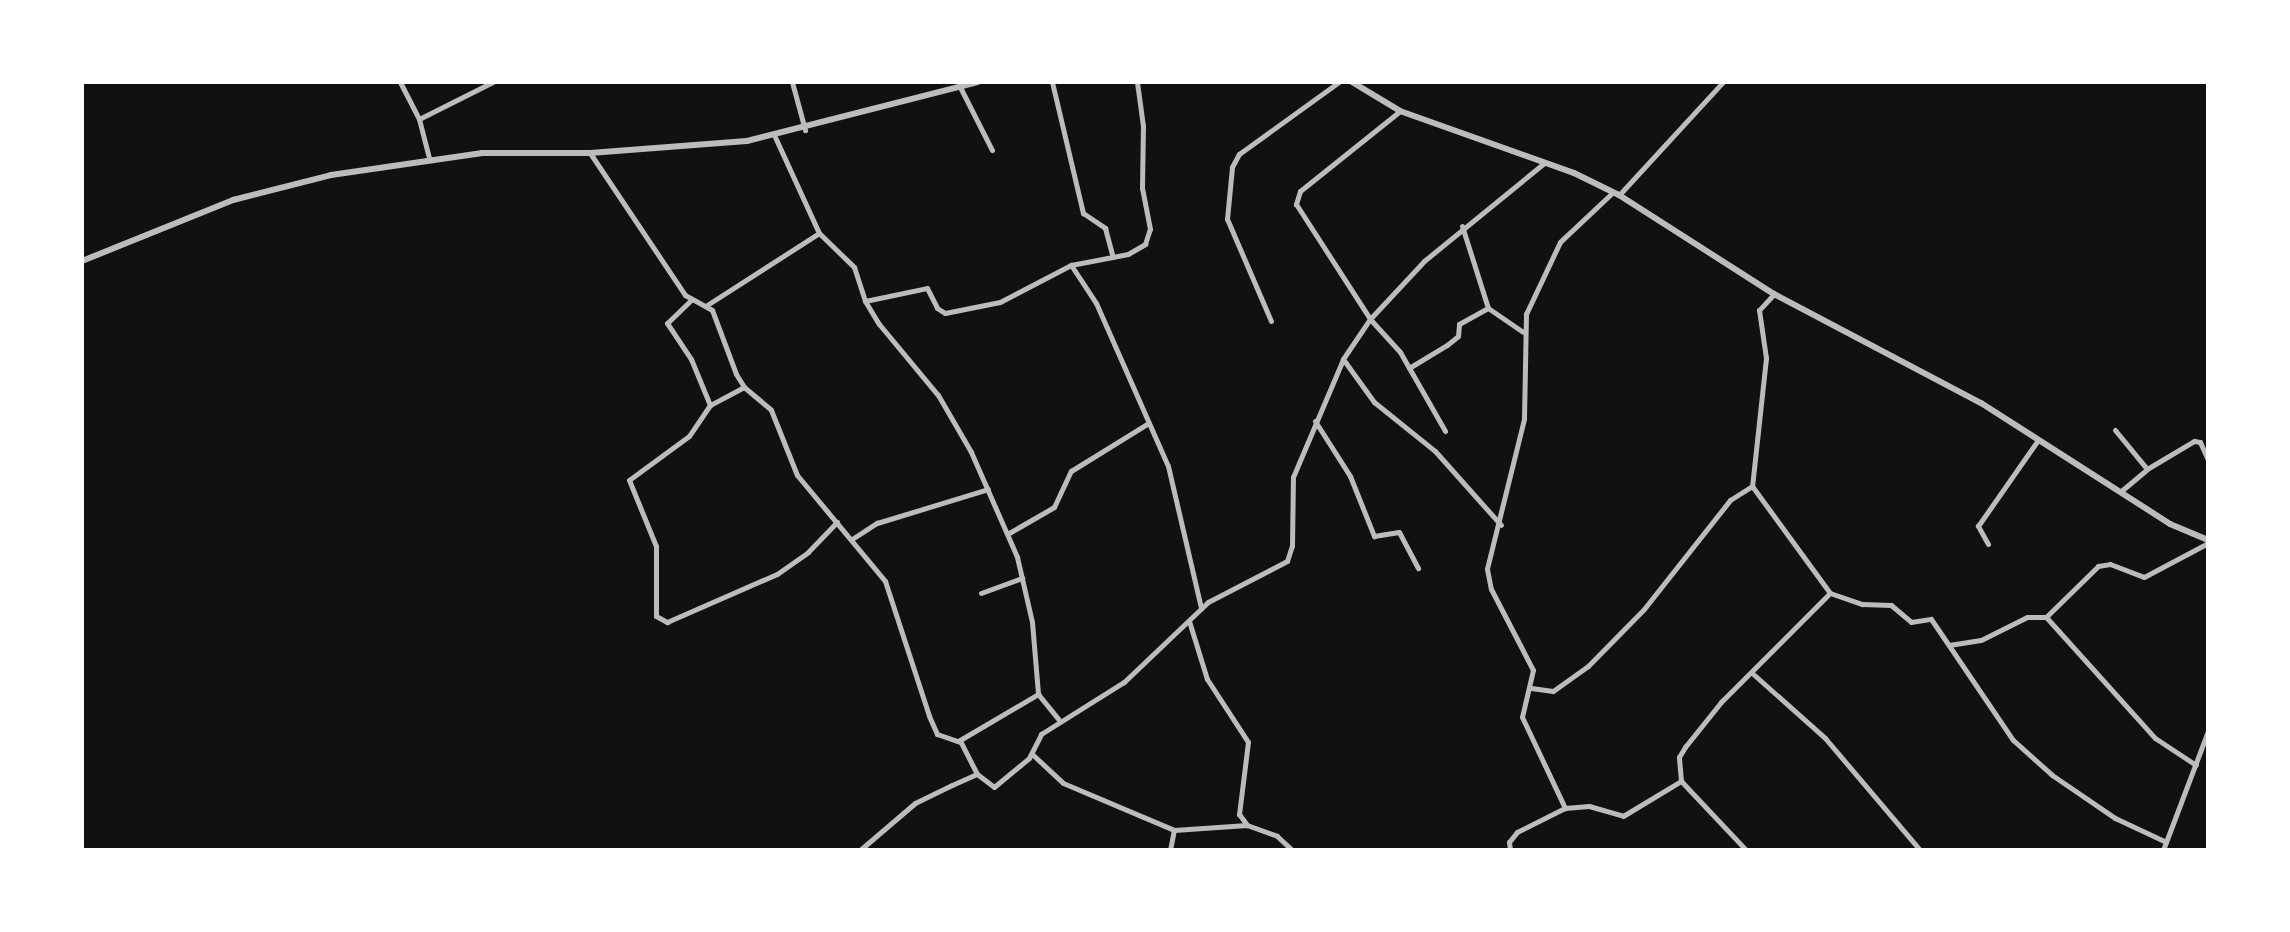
<!DOCTYPE html>
<style>
body{margin:0}
#map{position:relative;width:2290px;height:932px;overflow:hidden;background:#111;font-family:"DejaVu Sans",sans-serif}
div>[style]{position:absolute}
[style*='--x']{left:calc(var(--x)*1px);top:calc(var(--y)*1px);width:calc(var(--w)*1px);rotate:calc(var(--a)*1deg)}
.minor>*{height:5px;margin:-2.5px;padding:0 2.5px;transform-origin:2.5px;border-radius:2.5px;background:#bcbcbc}
.tertiary>*{height:6px;margin:-3px;padding:0 3px;transform-origin:3px;border-radius:3px;background:#bcbcbc}
span{translate:-50% -50%;white-space:nowrap;text-align:center;line-height:1.15;-webkit-text-stroke:5px #fff;paint-order:stroke}
.frame{position:absolute;inset:0;border:84px solid #fff;pointer-events:none}
</style>
<div id="map">
<div class="minor">
<i style="--x:400;--y:82;--w:42;--a:62.8"></i>
<i style="--x:419;--y:119;--w:40;--a:75.6"></i>
<i style="--x:792;--y:82;--w:50;--a:74.8"></i>
<i style="--x:1052;--y:82;--w:135;--a:76.7"></i>
<i style="--x:1083;--y:213;--w:27;--a:34"></i>
<i style="--x:1105;--y:228;--w:30;--a:75"></i>
<i style="--x:959;--y:85;--w:73;--a:63.1"></i>
<i style="--x:1400;--y:111;--w:128;--a:141.3"></i>
<i style="--x:1300;--y:191;--w:14;--a:107"></i>
<i style="--x:1296;--y:204;--w:137;--a:57.2"></i>
<i style="--x:1370;--y:319;--w:45;--a:47.7"></i>
<i style="--x:1400;--y:352;--w:91;--a:60.3"></i>
<i style="--x:419;--y:119;--w:83;--a:-26.6"></i>
<i style="--x:775;--y:137;--w:106;--a:65.4"></i>
<i style="--x:819;--y:233;--w:49;--a:44.2"></i>
<i style="--x:854;--y:267;--w:36;--a:72"></i>
<i style="--x:865;--y:301;--w:27;--a:59"></i>
<i style="--x:879;--y:324;--w:92;--a:50.3"></i>
<i style="--x:938;--y:395;--w:66;--a:59.9"></i>
<i style="--x:971;--y:452;--w:115;--a:66.3"></i>
<i style="--x:1017;--y:557;--w:67;--a:77"></i>
<i style="--x:1032;--y:622;--w:72;--a:85.2"></i>
<i style="--x:1038;--y:694;--w:33;--a:51"></i>
<i style="--x:590;--y:153;--w:171;--a:56.2"></i>
<i style="--x:685;--y:295;--w:31;--a:29"></i>
<i style="--x:712;--y:310;--w:68;--a:69.4"></i>
<i style="--x:736;--y:374;--w:15;--a:58"></i>
<i style="--x:744;--y:387;--w:35;--a:40"></i>
<i style="--x:771;--y:410;--w:70;--a:68.2"></i>
<i style="--x:797;--y:475;--w:138;--a:50.3"></i>
<i style="--x:885;--y:581;--w:142;--a:71.9"></i>
<i style="--x:929;--y:716;--w:20;--a:66"></i>
<i style="--x:937;--y:734;--w:24;--a:19"></i>
<i style="--x:1612;--y:193;--w:71;--a:136.7"></i>
<i style="--x:1560;--y:242;--w:80;--a:115.3"></i>
<i style="--x:1526;--y:314;--w:105;--a:91.1"></i>
<i style="--x:1524;--y:419;--w:154;--a:103.9"></i>
<i style="--x:1487;--y:569;--w:20;--a:79"></i>
<i style="--x:1491;--y:589;--w:91;--a:62.6"></i>
<i style="--x:1533;--y:670;--w:48;--a:103.2"></i>
<i style="--x:1522;--y:717;--w:101;--a:64.7"></i>
<i style="--x:1565;--y:808;--w:24;--a:-5"></i>
<i style="--x:1589;--y:806;--w:35;--a:16"></i>
<i style="--x:1623;--y:816;--w:68;--a:-31.1"></i>
<i style="--x:1681;--y:781;--w:24;--a:-95"></i>
<i style="--x:1679;--y:757;--w:12;--a:-59"></i>
<i style="--x:1685;--y:747;--w:58;--a:-51.3"></i>
<i style="--x:1721;--y:702;--w:154;--a:-45"></i>
<i style="--x:1830;--y:593;--w:34;--a:19"></i>
<i style="--x:1862;--y:604;--w:29;--a:2"></i>
<i style="--x:1891;--y:605;--w:26;--a:40"></i>
<i style="--x:1911;--y:622;--w:20;--a:-9"></i>
<i style="--x:1931;--y:619;--w:146;--a:55.9"></i>
<i style="--x:2013;--y:740;--w:52;--a:41.9"></i>
<i style="--x:2052;--y:775;--w:76;--a:34.3"></i>
<i style="--x:2115;--y:818;--w:56;--a:25.2"></i>
<i style="--x:1619;--y:195;--w:154;--a:-47.4"></i>
<i style="--x:1071;--y:265;--w:45;--a:56.7"></i>
<i style="--x:1096;--y:303;--w:178;--a:66.2"></i>
<i style="--x:1168;--y:466;--w:146;--a:76.9"></i>
<i style="--x:1774;--y:294;--w:22;--a:133"></i>
<i style="--x:1759;--y:310;--w:49;--a:81.7"></i>
<i style="--x:1766;--y:358;--w:129;--a:96.2"></i>
<i style="--x:1752;--y:486;--w:132;--a:53.9"></i>
<i style="--x:691;--y:300;--w:33;--a:136"></i>
<i style="--x:667;--y:323;--w:43;--a:56.3"></i>
<i style="--x:691;--y:359;--w:50;--a:67.6"></i>
<i style="--x:865;--y:301;--w:63;--a:-11.8"></i>
<i style="--x:927;--y:288;--w:22;--a:63"></i>
<i style="--x:937;--y:308;--w:9;--a:32"></i>
<i style="--x:945;--y:313;--w:56;--a:-11.3"></i>
<i style="--x:1000;--y:302;--w:80;--a:-27.5"></i>
<i style="--x:1071;--y:265;--w:58;--a:-10.9"></i>
<i style="--x:1128;--y:254;--w:20;--a:-30"></i>
<i style="--x:1145;--y:244;--w:16;--a:-72"></i>
<i style="--x:1150;--y:229;--w:42;--a:-101"></i>
<i style="--x:1142;--y:188;--w:62;--a:-89.1"></i>
<i style="--x:1143;--y:126;--w:44;--a:-97.8"></i>
<i style="--x:707;--y:305;--w:133;--a:-32.7"></i>
<i style="--x:1488;--y:308;--w:42;--a:34.4"></i>
<i style="--x:1271;--y:321;--w:111;--a:-113.3"></i>
<i style="--x:1227;--y:219;--w:52;--a:-84.5"></i>
<i style="--x:1232;--y:167;--w:15;--a:-62"></i>
<i style="--x:1239;--y:154;--w:123;--a:-35.8"></i>
<i style="--x:1343;--y:359;--w:53;--a:54.2"></i>
<i style="--x:1374;--y:402;--w:78;--a:38.8"></i>
<i style="--x:1435;--y:451;--w:99;--a:48.3"></i>
<i style="--x:1409;--y:368;--w:44;--a:-31.2"></i>
<i style="--x:1447;--y:345;--w:14;--a:-39"></i>
<i style="--x:1458;--y:336;--w:12;--a:-85"></i>
<i style="--x:1459;--y:324;--w:33;--a:-29"></i>
<i style="--x:1488;--y:308;--w:86;--a:-107.6"></i>
<i style="--x:744;--y:387;--w:38;--a:152"></i>
<i style="--x:710;--y:405;--w:37;--a:124"></i>
<i style="--x:689;--y:436;--w:74;--a:143.7"></i>
<i style="--x:629;--y:480;--w:71;--a:67.8"></i>
<i style="--x:656;--y:546;--w:70;--a:90"></i>
<i style="--x:656;--y:616;--w:13;--a:29"></i>
<i style="--x:667;--y:622;--w:120;--a:-23.6"></i>
<i style="--x:777;--y:574;--w:38;--a:-35"></i>
<i style="--x:808;--y:552;--w:42;--a:-46"></i>
<i style="--x:1315;--y:421;--w:65;--a:57.5"></i>
<i style="--x:1350;--y:476;--w:65;--a:68.2"></i>
<i style="--x:1374;--y:536;--w:25;--a:-9"></i>
<i style="--x:1399;--y:532;--w:41;--a:62.2"></i>
<i style="--x:2115;--y:430;--w:50;--a:50.6"></i>
<i style="--x:2120;--y:492;--w:35;--a:-40"></i>
<i style="--x:2147;--y:469;--w:55;--a:-30.8"></i>
<i style="--x:2194;--y:441;--w:6;--a:9"></i>
<i style="--x:2200;--y:442;--w:20;--a:66"></i>
<i style="--x:1009;--y:533;--w:52;--a:-30"></i>
<i style="--x:1054;--y:507;--w:40;--a:-65"></i>
<i style="--x:1071;--y:471;--w:89;--a:-31.7"></i>
<i style="--x:852;--y:539;--w:30;--a:-33"></i>
<i style="--x:877;--y:523;--w:116;--a:-17"></i>
<i style="--x:1988;--y:544;--w:21;--a:-119"></i>
<i style="--x:1978;--y:526;--w:105;--a:-55.1"></i>
<i style="--x:981;--y:593;--w:44;--a:-20.1"></i>
<i style="--x:2046;--y:617;--w:73;--a:-44.4"></i>
<i style="--x:2098;--y:566;--w:12;--a:-9"></i>
<i style="--x:2110;--y:564;--w:36;--a:21"></i>
<i style="--x:2144;--y:577;--w:72;--a:-28"></i>
<i style="--x:1189;--y:621;--w:61;--a:72.8"></i>
<i style="--x:1207;--y:679;--w:75;--a:56.9"></i>
<i style="--x:1248;--y:742;--w:73;--a:97.1"></i>
<i style="--x:1239;--y:814;--w:14;--a:54"></i>
<i style="--x:1247;--y:825;--w:32;--a:20"></i>
<i style="--x:1277;--y:836;--w:21;--a:43"></i>
<i style="--x:1949;--y:645;--w:32;--a:-9"></i>
<i style="--x:1981;--y:640;--w:51;--a:-26.6"></i>
<i style="--x:2027;--y:617;--w:19;--a:0"></i>
<i style="--x:2046;--y:617;--w:163;--a:48"></i>
<i style="--x:2155;--y:738;--w:49;--a:33.4"></i>
<i style="--x:1752;--y:673;--w:98;--a:41.7"></i>
<i style="--x:1825;--y:738;--w:147;--a:49.7"></i>
<i style="--x:1531;--y:688;--w:22;--a:8"></i>
<i style="--x:1553;--y:691;--w:43;--a:-35.5"></i>
<i style="--x:1588;--y:666;--w:80;--a:-45.5"></i>
<i style="--x:1644;--y:609;--w:139;--a:-51.7"></i>
<i style="--x:1730;--y:500;--w:26;--a:-32"></i>
<i style="--x:1032;--y:754;--w:42;--a:43.1"></i>
<i style="--x:1063;--y:783;--w:121;--a:22.9"></i>
<i style="--x:1174;--y:830;--w:73;--a:-3.9"></i>
<i style="--x:977;--y:774;--w:38;--a:-117"></i>
<i style="--x:960;--y:740;--w:91;--a:-30.5"></i>
<i style="--x:1681;--y:781;--w:95;--a:46.7"></i>
<i style="--x:860;--y:850;--w:72;--a:-40.5"></i>
<i style="--x:915;--y:803;--w:41;--a:-25.9"></i>
<i style="--x:952;--y:785;--w:27;--a:-24"></i>
<i style="--x:977;--y:774;--w:21;--a:37"></i>
<i style="--x:994;--y:787;--w:45;--a:-39.6"></i>
<i style="--x:1029;--y:758;--w:27;--a:-63"></i>
<i style="--x:1041;--y:734;--w:98;--a:-32.1"></i>
<i style="--x:1124;--y:682;--w:116;--a:-43.6"></i>
<i style="--x:1208;--y:602;--w:89;--a:-27.4"></i>
<i style="--x:1287;--y:561;--w:16;--a:-72"></i>
<i style="--x:1292;--y:546;--w:69;--a:-89.2"></i>
<i style="--x:1293;--y:477;--w:128;--a:-67"></i>
<i style="--x:1343;--y:359;--w:48;--a:-56"></i>
<i style="--x:1370;--y:319;--w:79;--a:-47"></i>
<i style="--x:1424;--y:261;--w:155;--a:-39.2"></i>
<i style="--x:1170;--y:850;--w:20;--a:-79"></i>
<i style="--x:1510;--y:850;--w:8;--a:-97"></i>
<i style="--x:1509;--y:842;--w:13;--a:-51"></i>
<i style="--x:1517;--y:832;--w:54;--a:-26.6"></i>
<i style="--x:2163;--y:850;--w:127;--a:-69.3"></i>
</div>
<div class="tertiary">
<i style="--x:1352;--y:82;--w:56;--a:31.1"></i>
<i style="--x:1400;--y:111;--w:185;--a:19.6"></i>
<i style="--x:1574;--y:173;--w:50;--a:26.1"></i>
<i style="--x:1619;--y:195;--w:184;--a:32.6"></i>
<i style="--x:1774;--y:294;--w:234;--a:27.8"></i>
<i style="--x:1981;--y:403;--w:224;--a:32.6"></i>
<i style="--x:2170;--y:524;--w:41;--a:22.8"></i>
<i style="--x:82;--y:261;--w:163;--a:-22"></i>
<i style="--x:233;--y:200;--w:101;--a:-14.3"></i>
<i style="--x:331;--y:175;--w:153;--a:-8.3"></i>
<i style="--x:482;--y:153;--w:108;--a:0"></i>
<i style="--x:590;--y:153;--w:157;--a:-4.4"></i>
<i style="--x:747;--y:141;--w:238;--a:-14.3"></i>
</div>
<div class="frame"></div>
</div>
